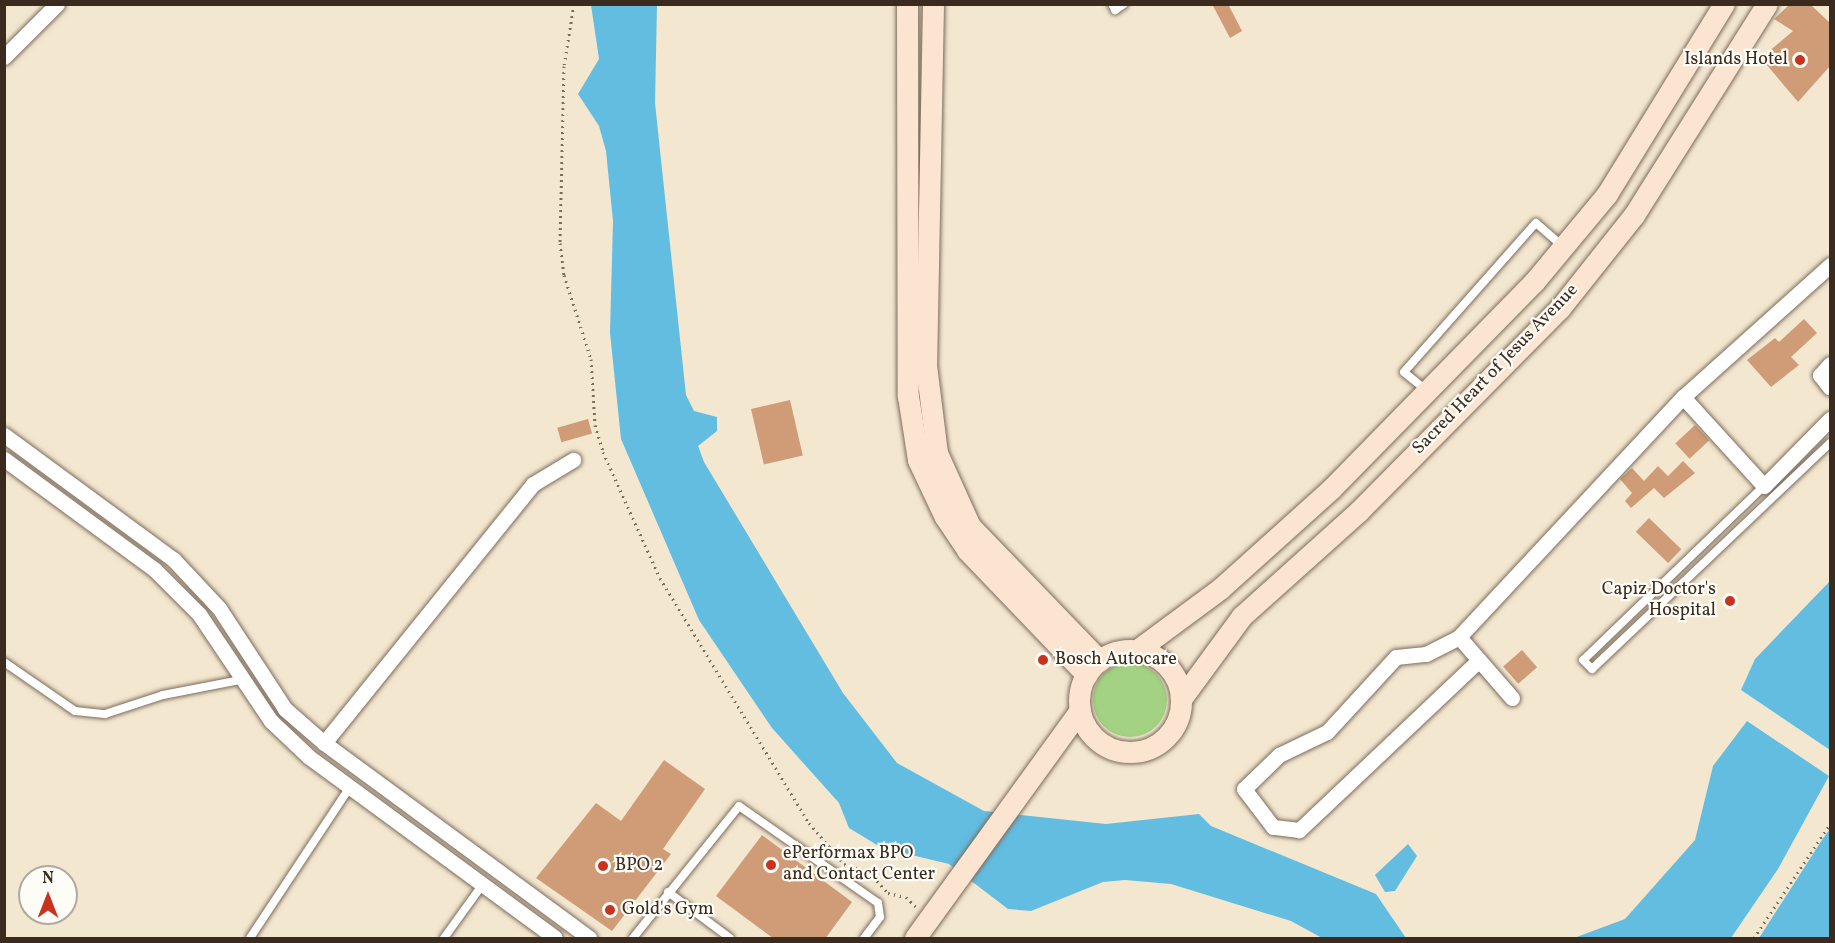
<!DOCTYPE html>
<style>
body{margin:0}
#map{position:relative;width:1835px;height:943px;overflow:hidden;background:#f4e7d0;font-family:Vollkorn,serif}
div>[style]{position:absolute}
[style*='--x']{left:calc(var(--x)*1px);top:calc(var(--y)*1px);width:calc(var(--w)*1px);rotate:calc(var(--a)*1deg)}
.green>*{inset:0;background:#a3d382}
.round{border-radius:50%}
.water>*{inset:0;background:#63bde1}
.building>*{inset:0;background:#cf9c77;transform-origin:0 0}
.path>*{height:3px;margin-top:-1.5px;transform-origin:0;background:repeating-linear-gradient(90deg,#7c6c5c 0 1.5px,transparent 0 6px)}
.roads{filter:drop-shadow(0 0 2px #7c6c5c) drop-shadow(0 0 2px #7c6c5c)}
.lane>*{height:8px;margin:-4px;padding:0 4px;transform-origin:4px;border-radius:4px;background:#fff}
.street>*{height:15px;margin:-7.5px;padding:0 7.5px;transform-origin:7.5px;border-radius:7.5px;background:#fff}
.secondary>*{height:21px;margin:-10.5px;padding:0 10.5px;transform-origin:10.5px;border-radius:10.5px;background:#fce5d0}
.secondary>.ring{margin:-10.5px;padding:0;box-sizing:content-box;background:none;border:21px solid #fce5d0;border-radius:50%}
.dots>*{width:16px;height:16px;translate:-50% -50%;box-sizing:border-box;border:3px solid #fdfcf7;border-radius:50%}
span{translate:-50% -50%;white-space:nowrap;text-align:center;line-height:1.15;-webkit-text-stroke:4.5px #fdfcf7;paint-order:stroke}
.poi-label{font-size:18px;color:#3b2a1e}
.right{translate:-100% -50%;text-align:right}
.left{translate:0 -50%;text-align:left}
.street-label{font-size:18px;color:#3b2a1e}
.frame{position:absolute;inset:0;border:6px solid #3b2a1e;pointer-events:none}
.north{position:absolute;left:18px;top:865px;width:60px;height:60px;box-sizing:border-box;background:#fdfcf7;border:2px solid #afa8a0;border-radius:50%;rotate:0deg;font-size:16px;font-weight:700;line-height:24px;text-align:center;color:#3b2a1e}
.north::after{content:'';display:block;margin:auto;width:21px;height:27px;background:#c8321e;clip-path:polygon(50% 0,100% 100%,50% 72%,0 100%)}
</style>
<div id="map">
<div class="green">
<i class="round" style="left:1093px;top:663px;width:74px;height:74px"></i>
</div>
<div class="water">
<i style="clip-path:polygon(591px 5px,657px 5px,655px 103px,686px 395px,694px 411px,717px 417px,717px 431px,698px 446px,704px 462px,843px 693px,897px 763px,984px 811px,1106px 824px,1199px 814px,1211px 826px,1376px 894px,1406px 938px,1322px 938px,1291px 921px,1171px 884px,1125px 880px,1103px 882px,1031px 911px,1008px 909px,949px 864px,882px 848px,849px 828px,839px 803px,772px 728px,699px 620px,621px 439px,610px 333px,613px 221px,606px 151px,599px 126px,578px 94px,599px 59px)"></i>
<i style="clip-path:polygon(1830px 581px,1830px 750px,1741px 690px,1755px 659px)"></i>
<i style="clip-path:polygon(1747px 721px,1829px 776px,1778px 869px,1731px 938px,1574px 938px,1625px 919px,1695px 840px,1713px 766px)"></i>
<i style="clip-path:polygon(1830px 829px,1830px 938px,1759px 938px,1822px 840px)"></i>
<i style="clip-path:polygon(1408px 844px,1417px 856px,1395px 891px,1385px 892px,1375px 875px)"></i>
</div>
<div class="building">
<i style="clip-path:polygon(1212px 4px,1228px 4px,1242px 31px,1230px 38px)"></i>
<i style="clip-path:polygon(1790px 4px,1810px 4px,1830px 23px,1830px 66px,1798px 102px,1761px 58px,1793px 31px,1774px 19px)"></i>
<i style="clip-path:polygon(1804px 319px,1817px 333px,1791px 357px,1799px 365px,1771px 387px,1747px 360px,1775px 338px,1779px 342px)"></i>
<i style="left:790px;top:400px;width:57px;height:40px;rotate:77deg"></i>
<i style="left:588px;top:419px;width:15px;height:32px;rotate:74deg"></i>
<i style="left:1695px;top:425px;width:21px;height:27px;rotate:47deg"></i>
<i style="clip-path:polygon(1683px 461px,1695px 473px,1664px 498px,1654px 488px,1631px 508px,1625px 501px,1632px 493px,1620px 479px,1632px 468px,1644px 481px,1658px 466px,1668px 476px)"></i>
<i style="left:1649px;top:518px;width:45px;height:19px;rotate:44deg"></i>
<i style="left:1522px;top:650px;width:23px;height:25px;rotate:49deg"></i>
<i style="clip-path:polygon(664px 760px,705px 789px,663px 849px,671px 854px,612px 931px,536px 878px,596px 803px,621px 821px)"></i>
<i style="clip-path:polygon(762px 835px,852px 902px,825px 939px,774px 939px,716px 896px)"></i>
</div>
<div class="path">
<i style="--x:574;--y:4;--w:63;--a:99.2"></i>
<i style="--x:564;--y:66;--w:177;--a:91.3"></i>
<i style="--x:560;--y:243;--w:32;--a:83"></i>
<i style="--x:564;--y:275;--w:88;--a:72.2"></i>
<i style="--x:591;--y:359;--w:66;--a:86.5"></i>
<i style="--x:595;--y:425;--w:28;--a:73"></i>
<i style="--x:603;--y:452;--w:138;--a:65.7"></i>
<i style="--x:660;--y:578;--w:287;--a:58.7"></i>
<i style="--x:809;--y:823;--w:54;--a:49.5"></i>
<i style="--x:844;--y:864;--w:26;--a:18"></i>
<i style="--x:869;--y:872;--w:28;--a:48"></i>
<i style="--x:888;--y:893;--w:18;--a:13"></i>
<i style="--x:906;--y:897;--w:16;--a:45"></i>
<i style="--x:1754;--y:938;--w:137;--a:-56.3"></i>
</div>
<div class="roads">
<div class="lane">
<i style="--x:1112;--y:4;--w:7;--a:63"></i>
<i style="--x:1115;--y:10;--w:11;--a:-34"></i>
<i style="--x:1426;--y:390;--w:28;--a:-141"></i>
<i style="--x:1404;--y:372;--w:199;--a:-48.5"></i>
<i style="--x:1536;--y:223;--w:35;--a:41"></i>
<i style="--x:1764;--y:486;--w:251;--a:136.1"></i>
<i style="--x:1583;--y:660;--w:13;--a:45"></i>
<i style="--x:1592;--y:669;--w:328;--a:-43.5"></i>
<i style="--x:4;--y:662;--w:86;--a:34.6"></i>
<i style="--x:75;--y:711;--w:30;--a:6"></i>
<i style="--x:105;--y:714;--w:61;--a:-18.1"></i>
<i style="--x:163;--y:695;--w:78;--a:-11"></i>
<i style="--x:668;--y:892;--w:77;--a:36.6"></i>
<i style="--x:250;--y:938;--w:181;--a:-56.5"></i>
<i style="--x:444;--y:938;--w:62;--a:-54.2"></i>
<i style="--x:633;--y:938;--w:169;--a:-51.2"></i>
<i style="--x:739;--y:806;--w:169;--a:34.9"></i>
<i style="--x:878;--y:903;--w:14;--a:82"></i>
<i style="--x:880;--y:917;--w:26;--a:127"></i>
</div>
<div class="street">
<i style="--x:4;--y:57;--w:75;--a:-45"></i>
<i style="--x:1830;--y:364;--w:15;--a:132"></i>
<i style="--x:1820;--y:375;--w:16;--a:52"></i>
<i style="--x:1683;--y:397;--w:120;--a:47.7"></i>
<i style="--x:1764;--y:486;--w:94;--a:-45.4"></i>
<i style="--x:4;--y:435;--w:210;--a:36.3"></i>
<i style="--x:173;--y:559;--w:67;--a:46.8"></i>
<i style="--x:219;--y:608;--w:121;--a:56.8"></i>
<i style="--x:285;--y:709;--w:52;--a:41.1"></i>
<i style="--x:324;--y:743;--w:329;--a:36.3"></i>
<i style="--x:4;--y:459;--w:186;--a:36.3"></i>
<i style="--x:154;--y:569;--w:64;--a:45"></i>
<i style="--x:199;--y:614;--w:129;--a:56.1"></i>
<i style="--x:271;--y:721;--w:52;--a:43.5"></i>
<i style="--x:309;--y:757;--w:305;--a:36.3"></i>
<i style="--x:1459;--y:637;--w:30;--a:49"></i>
<i style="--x:1512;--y:698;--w:50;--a:-131"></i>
<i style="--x:1479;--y:660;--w:248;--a:136.6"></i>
<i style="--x:1299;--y:830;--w:26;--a:-173"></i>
<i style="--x:1273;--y:827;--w:48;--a:-127.3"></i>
<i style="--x:1244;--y:789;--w:49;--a:-44.2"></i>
<i style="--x:1279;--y:755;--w:53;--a:-25.6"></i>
<i style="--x:1327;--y:732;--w:102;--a:-47.4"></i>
<i style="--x:1396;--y:657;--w:30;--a:-6"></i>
<i style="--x:1426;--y:654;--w:37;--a:-27"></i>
<i style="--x:1459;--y:637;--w:328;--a:-47"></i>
<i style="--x:1683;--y:397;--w:198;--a:-41.9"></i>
<i style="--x:324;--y:743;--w:333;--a:-51.1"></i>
<i style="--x:533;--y:484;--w:47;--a:-31"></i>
</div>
<div class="secondary">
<i style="--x:907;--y:4;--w:392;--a:89.9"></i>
<i style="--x:908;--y:396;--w:65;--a:81.1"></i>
<i style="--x:918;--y:460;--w:63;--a:64.7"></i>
<i style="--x:945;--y:517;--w:40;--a:56"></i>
<i style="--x:967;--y:550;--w:173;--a:46.2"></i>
<i style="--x:933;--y:4;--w:361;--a:91.1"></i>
<i style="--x:926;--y:365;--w:89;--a:82.9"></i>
<i style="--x:937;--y:453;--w:80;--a:65.7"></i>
<i style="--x:970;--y:526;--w:187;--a:46.1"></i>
<i class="ring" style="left:1079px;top:650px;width:81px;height:81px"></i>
<i style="--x:1136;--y:651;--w:106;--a:-36.5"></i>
<i style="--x:1221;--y:588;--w:148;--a:-42"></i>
<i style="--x:1331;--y:489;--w:290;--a:-45.6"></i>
<i style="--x:1534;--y:282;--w:114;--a:-50.3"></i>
<i style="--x:1607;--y:194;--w:223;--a:-58.4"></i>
<i style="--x:1181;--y:699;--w:103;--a:-53.7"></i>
<i style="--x:1242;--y:616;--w:157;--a:-41.9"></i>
<i style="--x:1359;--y:511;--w:286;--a:-45.3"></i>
<i style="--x:1560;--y:308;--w:119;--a:-51.5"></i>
<i style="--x:1634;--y:215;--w:249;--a:-57.8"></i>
<i style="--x:915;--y:938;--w:281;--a:-54.1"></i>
</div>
</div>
<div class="dots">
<i style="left:1800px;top:60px;background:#c8321e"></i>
<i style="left:1730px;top:601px;background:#c8321e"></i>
<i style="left:1043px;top:660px;background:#c8321e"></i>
<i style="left:771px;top:865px;background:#c8321e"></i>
<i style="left:603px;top:866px;background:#c8321e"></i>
<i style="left:610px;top:910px;background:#c8321e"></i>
</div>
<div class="poi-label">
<span class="right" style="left:1788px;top:60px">Islands Hotel</span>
<span class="right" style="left:1716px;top:601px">Capiz Doctor's<br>Hospital</span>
<span class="left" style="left:1055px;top:660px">Bosch Autocare</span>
<span class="left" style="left:783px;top:865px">ePerformax BPO<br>and Contact Center</span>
<span class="left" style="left:615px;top:866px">BPO 2</span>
<span class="left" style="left:622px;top:910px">Gold's Gym</span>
</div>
<div class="street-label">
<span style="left:1496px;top:370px;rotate:-46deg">Sacred Heart of Jesus Avenue</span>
</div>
<div class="frame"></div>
<div class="north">N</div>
</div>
